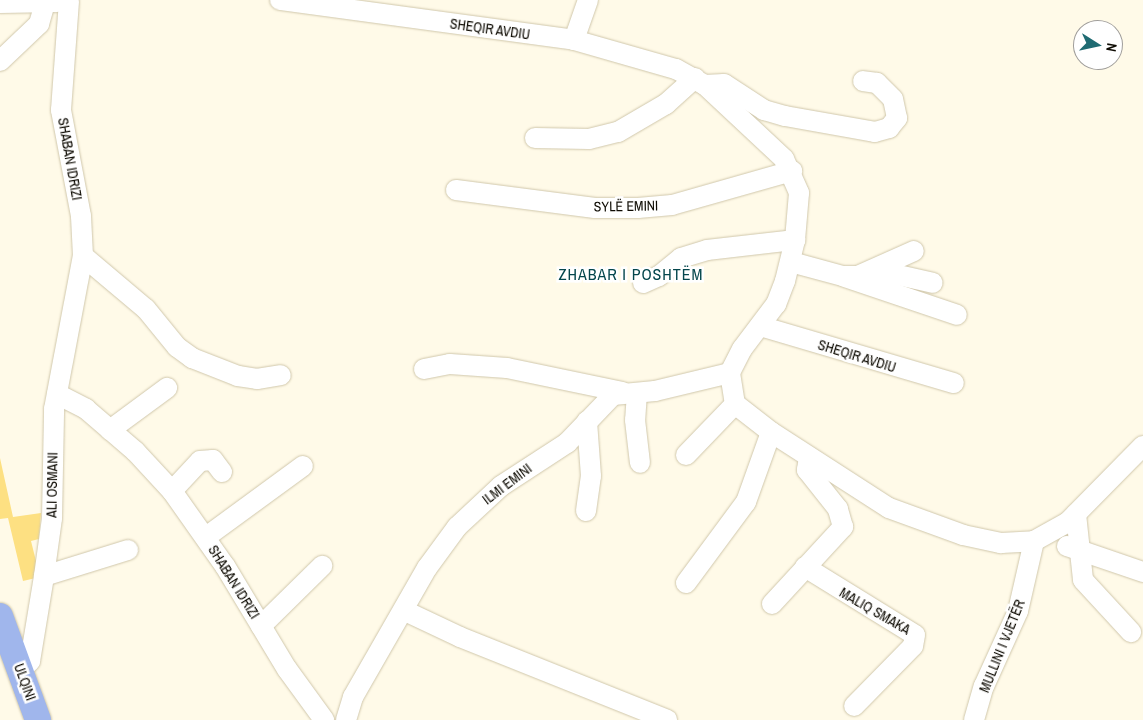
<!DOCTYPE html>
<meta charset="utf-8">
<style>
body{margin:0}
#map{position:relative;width:1143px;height:720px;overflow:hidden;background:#fffae8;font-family:"Archivo Narrow",sans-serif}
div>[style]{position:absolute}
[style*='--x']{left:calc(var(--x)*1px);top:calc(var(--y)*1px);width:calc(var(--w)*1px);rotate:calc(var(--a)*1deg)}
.building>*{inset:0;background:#fde082}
.roads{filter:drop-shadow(0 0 1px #d0c7ab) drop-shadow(0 0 1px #d0c7ab)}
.minor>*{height:20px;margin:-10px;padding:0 10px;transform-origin:10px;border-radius:10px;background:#fff}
.major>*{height:26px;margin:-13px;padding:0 13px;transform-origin:13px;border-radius:13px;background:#a0b6ec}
span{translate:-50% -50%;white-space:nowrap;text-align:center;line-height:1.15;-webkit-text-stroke:5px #fff;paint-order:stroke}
.street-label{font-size:14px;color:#0e0b03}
.quarter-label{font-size:16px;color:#04464c;letter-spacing:1px}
.north{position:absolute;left:1073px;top:20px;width:50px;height:50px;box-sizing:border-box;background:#fff;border:1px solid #9f9d9a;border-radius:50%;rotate:100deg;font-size:14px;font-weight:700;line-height:20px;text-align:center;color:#0e0b03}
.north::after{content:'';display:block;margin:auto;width:18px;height:22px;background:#1f6b72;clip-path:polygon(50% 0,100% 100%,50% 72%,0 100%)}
</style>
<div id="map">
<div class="building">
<i style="clip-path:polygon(0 458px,13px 517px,41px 513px,39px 539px,31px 541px,40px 577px,23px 581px,8px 518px,0 519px)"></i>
</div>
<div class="roads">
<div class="minor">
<i style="--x:280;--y:0;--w:297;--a:7.7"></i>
<i style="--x:574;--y:40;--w:106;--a:15.9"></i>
<i style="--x:676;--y:69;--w:33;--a:29"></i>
<i style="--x:705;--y:85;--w:108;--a:43.1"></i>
<i style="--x:784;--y:159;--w:37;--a:66"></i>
<i style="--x:799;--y:193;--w:47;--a:94.9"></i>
<i style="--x:795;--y:240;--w:42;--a:103.7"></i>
<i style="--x:785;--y:281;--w:25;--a:111"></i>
<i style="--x:776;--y:304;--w:56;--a:127.1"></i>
<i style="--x:742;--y:349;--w:27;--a:117"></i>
<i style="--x:730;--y:373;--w:31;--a:81"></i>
<i style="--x:735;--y:404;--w:46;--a:37.9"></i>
<i style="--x:771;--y:432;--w:140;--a:32.8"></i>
<i style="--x:889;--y:508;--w:79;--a:20"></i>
<i style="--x:963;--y:535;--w:39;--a:12"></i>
<i style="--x:1001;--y:543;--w:33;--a:-3"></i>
<i style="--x:1034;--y:541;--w:38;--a:-29"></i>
<i style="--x:1067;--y:523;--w:108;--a:-45.4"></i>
<i style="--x:0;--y:3;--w:57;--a:-1"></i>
<i style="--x:574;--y:40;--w:42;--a:-70.7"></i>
<i style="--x:0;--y:61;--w:54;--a:-43.5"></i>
<i style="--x:39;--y:24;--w:22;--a:-74"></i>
<i style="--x:705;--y:85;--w:19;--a:-3"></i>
<i style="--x:724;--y:84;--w:48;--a:33"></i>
<i style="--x:764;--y:110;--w:22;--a:16"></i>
<i style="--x:785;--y:116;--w:91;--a:10.1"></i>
<i style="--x:875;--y:132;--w:15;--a:-16"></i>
<i style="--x:889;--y:128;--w:13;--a:-51"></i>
<i style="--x:897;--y:118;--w:19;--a:-102"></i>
<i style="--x:893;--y:99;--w:23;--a:-135"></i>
<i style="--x:877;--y:83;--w:14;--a:-172"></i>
<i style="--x:535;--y:138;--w:54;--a:1.1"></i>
<i style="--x:589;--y:139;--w:30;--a:-14"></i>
<i style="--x:618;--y:132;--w:56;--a:-30.3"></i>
<i style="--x:666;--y:104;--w:39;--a:-42"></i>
<i style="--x:456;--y:190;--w:140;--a:7.4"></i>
<i style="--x:595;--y:208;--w:43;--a:0"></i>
<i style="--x:638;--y:208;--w:34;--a:-5"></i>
<i style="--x:672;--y:205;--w:125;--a:-15.8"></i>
<i style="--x:83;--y:256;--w:82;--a:40.1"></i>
<i style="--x:146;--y:309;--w:49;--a:50.8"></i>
<i style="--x:177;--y:347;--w:19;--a:36"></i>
<i style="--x:192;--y:358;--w:49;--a:21.4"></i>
<i style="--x:238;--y:376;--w:19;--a:9"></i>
<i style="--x:257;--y:379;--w:24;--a:-9"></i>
<i style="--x:791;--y:262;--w:54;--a:15.1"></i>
<i style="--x:843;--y:276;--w:15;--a:0"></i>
<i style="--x:858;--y:276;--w:61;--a:-24.1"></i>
<i style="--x:876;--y:270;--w:58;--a:12.8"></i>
<i style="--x:845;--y:277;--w:118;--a:18.7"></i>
<i style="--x:643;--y:283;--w:17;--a:-24"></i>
<i style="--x:659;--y:276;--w:28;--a:-39"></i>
<i style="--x:681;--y:258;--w:27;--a:-17"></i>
<i style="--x:707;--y:250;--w:89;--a:-6.5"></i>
<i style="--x:760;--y:326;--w:202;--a:16.4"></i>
<i style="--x:424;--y:369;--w:26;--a:-11"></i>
<i style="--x:450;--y:364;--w:57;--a:4"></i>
<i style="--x:507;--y:368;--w:118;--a:11.7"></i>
<i style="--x:637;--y:393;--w:27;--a:94"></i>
<i style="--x:635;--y:420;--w:43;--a:83.4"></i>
<i style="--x:57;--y:394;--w:33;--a:27"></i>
<i style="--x:86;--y:409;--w:65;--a:40.6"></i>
<i style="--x:135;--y:451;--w:54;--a:47.2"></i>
<i style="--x:172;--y:491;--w:92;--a:54.8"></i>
<i style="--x:225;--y:566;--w:120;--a:59"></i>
<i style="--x:287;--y:669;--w:63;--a:54"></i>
<i style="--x:110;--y:430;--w:71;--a:-36.4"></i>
<i style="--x:686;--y:455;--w:71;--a:-46.1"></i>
<i style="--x:172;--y:491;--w:41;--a:-47"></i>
<i style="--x:200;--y:461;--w:13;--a:-4"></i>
<i style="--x:213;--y:460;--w:15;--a:53"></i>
<i style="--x:586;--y:511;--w:35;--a:-82"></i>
<i style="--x:591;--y:476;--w:55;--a:-94.2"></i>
<i style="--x:1076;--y:514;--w:66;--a:83.9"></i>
<i style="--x:1083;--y:580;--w:71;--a:47.3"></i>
<i style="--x:206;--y:537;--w:120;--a:-36.2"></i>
<i style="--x:1067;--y:546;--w:80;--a:18.9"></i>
<i style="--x:805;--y:567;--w:129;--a:31.7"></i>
<i style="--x:915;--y:635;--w:11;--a:100"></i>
<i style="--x:913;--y:646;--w:84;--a:134.5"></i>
<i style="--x:44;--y:576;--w:88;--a:-17.2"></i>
<i style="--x:686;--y:583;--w:101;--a:-53.5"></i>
<i style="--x:746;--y:502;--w:74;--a:-70.3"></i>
<i style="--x:772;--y:604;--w:105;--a:-47.3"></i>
<i style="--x:843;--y:527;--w:19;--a:-106"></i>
<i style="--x:838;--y:509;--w:50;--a:-128.5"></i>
<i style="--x:807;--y:470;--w:13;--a:-81"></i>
<i style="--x:405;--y:611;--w:61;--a:25.3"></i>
<i style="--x:460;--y:637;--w:223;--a:21.8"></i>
<i style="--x:261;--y:626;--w:86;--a:-44.5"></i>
<i style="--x:21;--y:670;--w:13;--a:-45"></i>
<i style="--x:30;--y:661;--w:86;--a:-80.6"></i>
<i style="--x:44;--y:576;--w:59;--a:-82.1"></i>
<i style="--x:52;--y:518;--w:109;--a:-88.9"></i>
<i style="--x:54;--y:409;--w:156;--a:-79.3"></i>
<i style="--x:83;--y:256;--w:40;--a:-92.9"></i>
<i style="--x:81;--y:216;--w:108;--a:-100.7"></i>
<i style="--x:61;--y:110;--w:109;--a:-85.8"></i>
<i style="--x:346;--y:720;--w:24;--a:-73"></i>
<i style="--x:353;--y:697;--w:149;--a:-60.2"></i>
<i style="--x:427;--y:568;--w:51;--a:-53.8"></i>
<i style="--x:457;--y:527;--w:60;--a:-43"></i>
<i style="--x:501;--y:486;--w:79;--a:-33.1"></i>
<i style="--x:567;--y:443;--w:66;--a:-46.2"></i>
<i style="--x:613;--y:395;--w:42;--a:-5.4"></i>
<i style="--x:655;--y:391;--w:77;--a:-13.5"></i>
<i style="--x:974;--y:720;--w:35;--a:-74"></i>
<i style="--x:984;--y:686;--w:82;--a:-65.6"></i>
<i style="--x:1018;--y:611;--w:72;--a:-77.1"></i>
</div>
<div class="major">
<i style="--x:0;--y:616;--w:111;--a:69.9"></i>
</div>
</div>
<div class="street-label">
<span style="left:490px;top:29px;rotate:8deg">SHEQIR AVDIU</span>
<span style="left:70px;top:159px;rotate:80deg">SHABAN IDRIZI</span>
<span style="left:626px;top:206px;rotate:-1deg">SYLË EMINI</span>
<span style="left:857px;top:356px;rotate:17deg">SHEQIR AVDIU</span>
<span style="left:507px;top:484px;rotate:-37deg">ILMI EMINI</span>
<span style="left:52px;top:485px;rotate:-89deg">ALI OSMANI</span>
<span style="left:234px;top:582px;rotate:58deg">SHABAN IDRIZI</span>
<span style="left:875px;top:611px;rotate:30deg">MALIQ SMAKA</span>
<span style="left:1002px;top:646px;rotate:-68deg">MULLINI I VJETËR</span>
<span style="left:25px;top:682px;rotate:70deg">ULQINI</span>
</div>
<div class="quarter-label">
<span style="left:631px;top:274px">ZHABAR I POSHTËM</span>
</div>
<div class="north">N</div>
</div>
